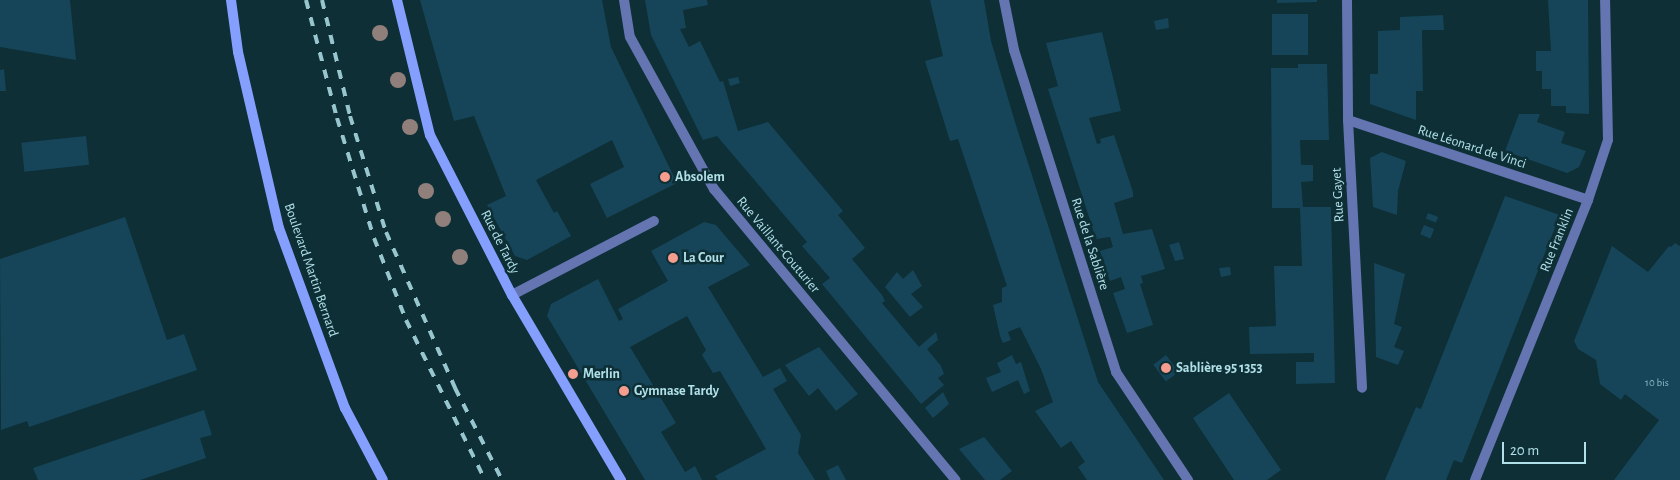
<!DOCTYPE html>
<meta charset="utf-8">
<style>
body{margin:0}
#map{position:relative;width:1680px;height:480px;overflow:hidden;background:#0d2f35;font-family:"Alegreya Sans",sans-serif}
div>[style]{position:absolute}
[style*='--x']{left:calc(var(--x)*1px);top:calc(var(--y)*1px);width:calc(var(--w)*1px);rotate:calc(var(--a)*1deg)}
.building>*{inset:0;background:#164559;transform-origin:0 0}
.lane>*{height:10px;margin:-5px;padding:0 5px;transform-origin:5px;border-radius:5px;background:#6475b1}
.street>*{height:10px;margin:-5px;padding:0 5px;transform-origin:5px;border-radius:5px;background:#6475b1}
.secondary>*{height:10px;margin:-5px;padding:0 5px;transform-origin:5px;border-radius:5px;background:#849ffe}
.rail>*{height:4px;margin-top:-2px;transform-origin:0;background:repeating-linear-gradient(90deg,#98c6ce 0 9px,transparent 0 18px)}
.trees>*{width:16px;height:16px;margin:-8px;border-radius:50%;background:#917f7c}
.dots>*{width:14px;height:14px;translate:-50% -50%;box-sizing:border-box;border:2px solid #0d2f35;border-radius:50%}
span{translate:-50% -50%;white-space:nowrap;text-align:center;line-height:1.15;-webkit-text-stroke:5px #0d2f35;paint-order:stroke}
.number-label{font-size:11px;color:#8ab9c5}
.number-label span{-webkit-text-stroke-width:0}
.street-label{font-size:14px;color:#b1e0e9}
.poi-label{font-size:14px;color:#b1e0e9;font-weight:700}
.left{translate:0 -50%;text-align:left}
.scale{position:absolute;left:1502px;top:442px;width:84px;height:22px;box-sizing:border-box;border:2px solid #b1e0e9;border-top:0;padding-left:6px;font-size:15px;line-height:18px;white-space:nowrap;color:#b1e0e9;-webkit-text-stroke:4px #0d2f35;paint-order:stroke}
</style>
<div id="map">
<div class="building">
<i style="clip-path:polygon(0 0,70px 0,76px 60px,0 47px)"></i>
<i style="clip-path:polygon(420px 0,602px 0,611px 47px,677px 183px,607px 218px,590px 184px,624px 167px,612px 140px,536px 180px,554px 213px,557px 211px,571px 236px,527px 260px,515px 256px,487px 205px,506px 196px,474px 116px,454px 121px)"></i>
<i style="clip-path:polygon(645px 0,707px 0,708px 5px,683px 10px,686px 28px,680px 29px,689px 47px,700px 41px,720px 82px,723px 81px,738px 131px,768px 122px,843px 211px,838px 215px,865px 248px,852px 259px,882px 295px,885px 301px,882px 303px,919px 347px,936px 332px,938px 340px,927px 349px,941px 366px,944px 374px,938px 378px,944px 385px,921px 404px,822px 284px,830px 278px,802px 246px,807px 242px,717px 136px,703px 140px,651px 35px)"></i>
<i style="clip-path:polygon(930px 0,984px 0,991px 41px,1015px 122px,1098px 382px,1164px 480px,1087px 480px,1078px 467px,1085px 462px,1071px 441px,1061px 448px,1035px 411px,1053px 402px,1041px 369px,1020px 327px,1008px 332px,1011px 340px,1003px 343px,1000px 336px,993px 305px,1002px 302px,1002px 288px,1007px 286px,958px 139px,950px 141px,925px 61px,943px 56px)"></i>
<i style="clip-path:polygon(1277px 0,1317px 0,1317px 2px,1277px 3px)"></i>
<i style="clip-path:polygon(1548px 0,1588px 0,1589px 114px,1566px 113px,1566px 106px,1551px 106px,1551px 89px,1542px 89px,1542px 71px,1536px 71px,1536px 51px,1551px 51px)"></i>
<i style="left:1308px;top:14px;width:41px;height:36px;rotate:90deg"></i>
<i style="clip-path:polygon(1443px 15px,1444px 30px,1422px 30px,1423px 91px,1416px 91px,1416px 120px,1370px 104px,1370px 74px,1378px 74px,1378px 31px,1400px 30px,1400px 17px)"></i>
<i style="clip-path:polygon(1168px 18px,1169px 28px,1156px 30px,1154px 21px)"></i>
<i style="clip-path:polygon(1102px 32px,1121px 111px,1089px 118px,1097px 144px,1101px 143px,1100px 139px,1114px 135px,1133px 192px,1133px 197px,1114px 203px,1123px 234px,1152px 229px,1165px 269px,1141px 276px,1143px 283px,1140px 284px,1153px 325px,1127px 333px,1113px 293px,1125px 289px,1121px 277px,1110px 281px,1100px 251px,1113px 247px,1110px 237px,1096px 239px,1048px 89px,1058px 86px,1046px 43px)"></i>
<i style="clip-path:polygon(1298px 64px,1327px 64px,1329px 140px,1300px 140px,1301px 165px,1313px 165px,1313px 181px,1301px 182px,1303px 207px,1331px 207px,1335px 383px,1296px 384px,1296px 362px,1314px 362px,1314px 353px,1250px 354px,1249px 327px,1276px 326px,1274px 266px,1302px 266px,1300px 208px,1272px 208px,1271px 68px,1298px 68px)"></i>
<i style="clip-path:polygon(4px 69px,6px 91px,0 91px,0 70px)"></i>
<i style="clip-path:polygon(738px 77px,740px 83px,730px 86px,728px 79px)"></i>
<i style="clip-path:polygon(1519px 114px,1540px 114px,1537px 122px,1565px 132px,1561px 143px,1586px 151px,1579px 167px,1567px 173px,1505px 151px)"></i>
<i style="left:86px;top:136px;width:29px;height:65px;rotate:84deg"></i>
<i style="clip-path:polygon(1382px 152px,1406px 161px,1398px 191px,1397px 215px,1373px 207px,1370px 158px)"></i>
<i style="clip-path:polygon(1505px 196px,1560px 215px,1462px 463px,1454px 460px,1446px 480px,1385px 480px,1416px 407px,1421px 409px)"></i>
<i style="left:1428px;top:213px;width:11px;height:6px;rotate:22deg"></i>
<i style="clip-path:polygon(125px 217px,167px 340px,184px 334px,197px 370px,29px 427px,27px 421px,1px 430px,0 259px)"></i>
<i style="clip-path:polygon(704px 222px,716px 225px,750px 265px,708px 287px,763px 377px,780px 368px,787px 381px,773px 389px,801px 435px,798px 453px,815px 480px,718px 480px,715px 476px,766px 449px,720px 371px,713px 373px,702px 355px,706px 350px,687px 316px,630px 347px,676px 423px,661px 432px,685px 472px,695px 466px,702px 480px,645px 480px,547px 316px,551px 304px,598px 279px,619px 321px,623px 319px,618px 309px,668px 281px,651px 251px)"></i>
<i style="left:1424px;top:225px;width:11px;height:10px;rotate:22deg"></i>
<i style="clip-path:polygon(1179px 242px,1184px 259px,1175px 261px,1169px 245px)"></i>
<i style="clip-path:polygon(1675px 243px,1680px 246px,1680px 480px,1614px 480px,1659px 420px,1625px 394px,1621px 400px,1600px 384px,1596px 360px,1578px 349px,1574px 341px,1612px 246px,1648px 272px,1669px 246px,1671px 247px)"></i>
<i style="clip-path:polygon(1374px 263px,1405px 274px,1394px 324px,1402px 327px,1394px 347px,1404px 351px,1398px 365px,1376px 357px)"></i>
<i style="clip-path:polygon(1230px 267px,1231px 275px,1221px 277px,1219px 268px)"></i>
<i style="clip-path:polygon(913px 270px,922px 286px,911px 294px,923px 307px,910px 317px,885px 287px,897px 272px,903px 279px)"></i>
<i style="clip-path:polygon(819px 347px,858px 394px,836px 411px,818px 388px,809px 396px,785px 365px)"></i>
<i style="clip-path:polygon(1012px 355px,1016px 364px,1021px 362px,1030px 391px,1024px 394px,1018px 380px,992px 392px,986px 378px,1001px 372px,997px 363px)"></i>
<i style="left:1166px;top:355px;width:21px;height:16px;rotate:53deg"></i>
<i style="clip-path:polygon(943px 392px,949px 404px,933px 418px,925px 408px)"></i>
<i style="clip-path:polygon(1229px 393px,1281px 470px,1267px 480px,1234px 480px,1193px 418px)"></i>
<i style="clip-path:polygon(204px 410px,212px 435px,200px 438px,206px 458px,140px 480px,38px 480px,33px 468px)"></i>
<i style="clip-path:polygon(984px 437px,1012px 471px,1000px 480px,985px 480px,959px 449px)"></i>
<i style="clip-path:polygon(838px 465px,846px 480px,830px 480px,826px 471px)"></i>
</div>
<div class="lane">
<i style="--x:512;--y:295;--w:160;--a:-27.5"></i>
</div>
<div class="street">
<i style="--x:624;--y:0;--w:37;--a:81"></i>
<i style="--x:630;--y:37;--w:174;--a:61.1"></i>
<i style="--x:714;--y:189;--w:378;--a:50.3"></i>
<i style="--x:1004;--y:0;--w:51;--a:78.7"></i>
<i style="--x:1014;--y:50;--w:338;--a:72.4"></i>
<i style="--x:1116;--y:372;--w:130;--a:56.3"></i>
<i style="--x:1347;--y:0;--w:120;--a:89.5"></i>
<i style="--x:1348;--y:120;--w:268;--a:87"></i>
<i style="--x:1348;--y:120;--w:253;--a:18.4"></i>
<i style="--x:1475;--y:480;--w:302;--a:-68"></i>
<i style="--x:1588;--y:200;--w:63;--a:-71.6"></i>
<i style="--x:1608;--y:140;--w:140;--a:-91.2"></i>
</div>
<div class="secondary">
<i style="--x:231;--y:0;--w:52;--a:82.3"></i>
<i style="--x:238;--y:52;--w:181;--a:76.9"></i>
<i style="--x:279;--y:228;--w:192;--a:69.9"></i>
<i style="--x:345;--y:408;--w:81;--a:62.2"></i>
<i style="--x:397;--y:0;--w:139;--a:76.3"></i>
<i style="--x:430;--y:135;--w:180;--a:62.9"></i>
<i style="--x:512;--y:295;--w:215;--a:59.5"></i>
</div>
<div class="rail">
<i style="--x:306;--y:0;--w:122;--a:75.3"></i>
<i style="--x:337;--y:118;--w:126;--a:72.9"></i>
<i style="--x:374;--y:238;--w:88;--a:68.7"></i>
<i style="--x:406;--y:320;--w:178;--a:63.7"></i>
<i style="--x:322;--y:0;--w:119;--a:76.4"></i>
<i style="--x:350;--y:116;--w:121;--a:72.8"></i>
<i style="--x:386;--y:232;--w:171;--a:66.1"></i>
<i style="--x:455;--y:388;--w:103;--a:62.9"></i>
</div>
<div class="trees">
<i style="left:380px;top:33px"></i>
<i style="left:398px;top:80px"></i>
<i style="left:410px;top:127px"></i>
<i style="left:426px;top:191px"></i>
<i style="left:443px;top:219px"></i>
<i style="left:460px;top:257px"></i>
</div>
<div class="dots">
<i style="left:665px;top:177px;background:#f59d8e"></i>
<i style="left:673px;top:258px;background:#f59d8e"></i>
<i style="left:1166px;top:368px;background:#f59d8e"></i>
<i style="left:573px;top:374px;background:#f59d8e"></i>
<i style="left:624px;top:391px;background:#f59d8e"></i>
</div>
<div class="number-label">
<span style="left:1657px;top:383px">10 bis</span>
</div>
<div class="street-label">
<span style="left:1472px;top:147px;rotate:18deg">Rue Léonard de Vinci</span>
<span style="left:1338px;top:195px;rotate:-93deg">Rue Gayet</span>
<span style="left:1557px;top:240px;rotate:-68deg">Rue Franklin</span>
<span style="left:500px;top:242px;rotate:63deg">Rue de Tardy</span>
<span style="left:1090px;top:244px;rotate:72deg">Rue de la Sablière</span>
<span style="left:778px;top:245px;rotate:50deg">Rue Vaillant-Couturier</span>
<span style="left:311px;top:270px;rotate:71deg">Boulevard Martin Bernard</span>
</div>
<div class="poi-label">
<span class="left" style="left:675px;top:177px">Absolem</span>
<span class="left" style="left:683px;top:258px">La Cour</span>
<span class="left" style="left:1176px;top:368px">Sablière 95 1353</span>
<span class="left" style="left:583px;top:374px">Merlin</span>
<span class="left" style="left:634px;top:391px">Gymnase Tardy</span>
</div>
<div class="scale">20 m</div>
</div>
